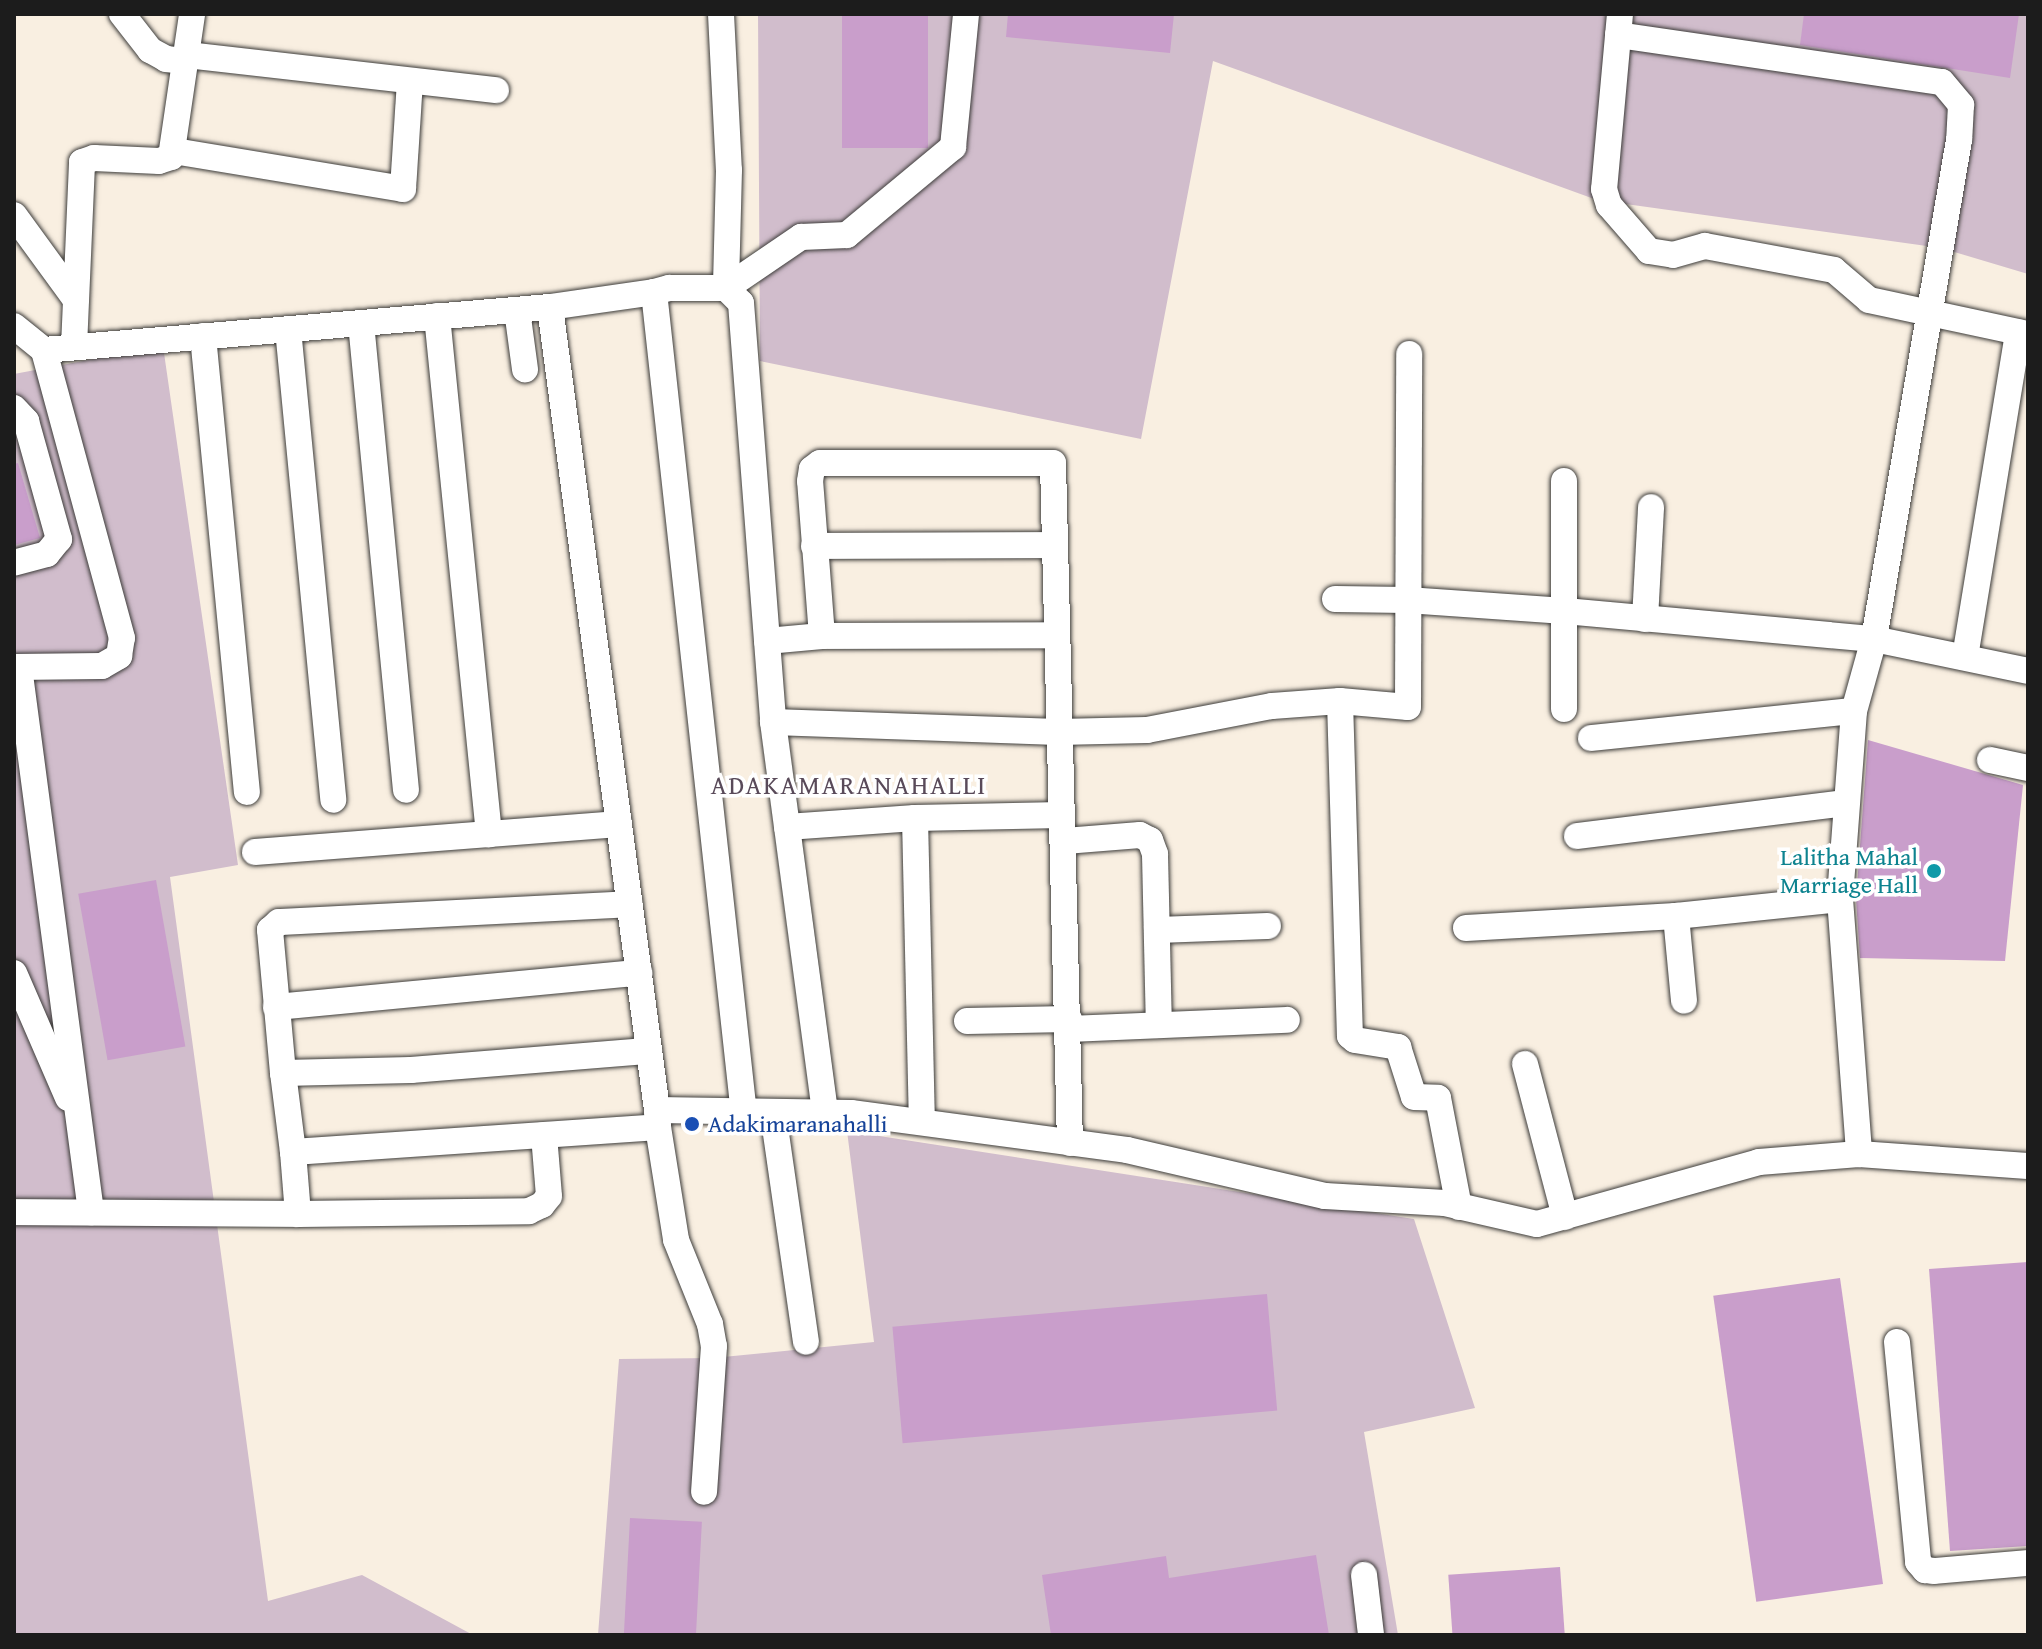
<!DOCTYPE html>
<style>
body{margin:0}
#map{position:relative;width:2042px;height:1649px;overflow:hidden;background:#f9efe1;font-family:"Gentium Book Plus",serif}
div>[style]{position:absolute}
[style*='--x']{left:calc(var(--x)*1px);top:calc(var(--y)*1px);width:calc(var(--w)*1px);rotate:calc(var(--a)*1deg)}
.industrial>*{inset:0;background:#d1bdcc}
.building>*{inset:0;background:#c99ecb;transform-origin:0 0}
.roads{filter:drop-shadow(0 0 2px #3d3c3a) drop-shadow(0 0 2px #3d3c3a)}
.minor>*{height:26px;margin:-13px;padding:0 13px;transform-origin:13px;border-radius:13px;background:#fff}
.dots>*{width:22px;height:22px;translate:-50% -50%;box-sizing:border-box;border:4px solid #fff;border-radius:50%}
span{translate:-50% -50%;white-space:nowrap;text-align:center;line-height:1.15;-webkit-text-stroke:7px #fff;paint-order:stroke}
.culture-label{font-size:24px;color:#0d838f}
.right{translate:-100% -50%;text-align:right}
.transit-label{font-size:24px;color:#164399}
.left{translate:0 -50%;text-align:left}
.neighbourhood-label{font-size:26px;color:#594a59;letter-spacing:2px}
.frame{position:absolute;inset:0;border:16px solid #1c1c1c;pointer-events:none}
</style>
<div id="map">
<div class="industrial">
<i style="clip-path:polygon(758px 14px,2028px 14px,2028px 274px,1941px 248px,1597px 200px,1213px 61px,1141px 439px,760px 361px)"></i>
<i style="clip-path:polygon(163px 346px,238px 865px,170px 877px,268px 1601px,362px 1575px,473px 1635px,14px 1635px,14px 374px)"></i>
<i style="clip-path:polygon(847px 1131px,1414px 1219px,1475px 1408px,1364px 1432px,1398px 1635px,598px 1635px,619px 1359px,713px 1358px,874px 1342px)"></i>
</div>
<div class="building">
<i style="left:842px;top:14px;width:86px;height:134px"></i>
<i style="clip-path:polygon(1008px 14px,1174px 14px,1170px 53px,1006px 37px)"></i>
<i style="clip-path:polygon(1804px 14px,2019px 14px,2010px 78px,1800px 45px)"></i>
<i style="clip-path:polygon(18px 463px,40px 538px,14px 545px,14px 464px)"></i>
<i style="clip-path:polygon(1868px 740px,2023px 785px,2005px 961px,1860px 958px,1856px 899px)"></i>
<i style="left:156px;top:880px;width:169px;height:79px;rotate:80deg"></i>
<i style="clip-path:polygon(2028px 1262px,2028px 1546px,1950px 1551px,1929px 1269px)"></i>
<i style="left:1840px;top:1278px;width:309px;height:128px;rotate:82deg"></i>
<i style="left:1267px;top:1294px;width:117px;height:376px;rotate:85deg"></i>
<i style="left:630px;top:1518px;width:72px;height:117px;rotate:3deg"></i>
<i style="clip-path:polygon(1316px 1555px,1329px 1635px,1051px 1635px,1042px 1575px,1166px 1556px,1169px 1578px)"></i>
<i style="left:1560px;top:1567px;width:68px;height:112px;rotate:86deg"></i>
</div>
<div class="roads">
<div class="minor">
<i style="--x:122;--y:14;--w:46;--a:52.1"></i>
<i style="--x:150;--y:50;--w:18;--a:29"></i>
<i style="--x:166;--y:59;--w:20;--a:6"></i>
<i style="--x:721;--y:14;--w:156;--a:87.1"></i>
<i style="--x:729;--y:170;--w:118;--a:91.5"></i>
<i style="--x:1620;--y:14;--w:176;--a:95.2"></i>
<i style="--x:1604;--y:189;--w:17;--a:73"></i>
<i style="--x:1609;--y:205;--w:61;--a:49"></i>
<i style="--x:1649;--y:251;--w:24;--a:9"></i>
<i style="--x:1673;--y:255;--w:33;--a:-16"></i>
<i style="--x:1705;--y:246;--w:131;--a:10.5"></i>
<i style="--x:1834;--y:270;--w:46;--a:40.6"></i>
<i style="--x:1869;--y:300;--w:163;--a:12.1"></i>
<i style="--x:1618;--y:35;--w:327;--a:8.3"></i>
<i style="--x:1942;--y:82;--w:30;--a:50"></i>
<i style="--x:1961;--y:105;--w:35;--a:93"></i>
<i style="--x:1959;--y:140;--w:506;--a:99.67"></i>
<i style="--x:1874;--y:639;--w:75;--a:105.5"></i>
<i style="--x:187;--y:55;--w:311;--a:6.5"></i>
<i style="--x:174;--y:151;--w:232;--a:9.4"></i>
<i style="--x:403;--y:189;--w:108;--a:-86.3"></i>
<i style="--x:14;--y:215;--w:105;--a:53.9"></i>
<i style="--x:726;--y:288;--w:91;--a:-34.2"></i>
<i style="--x:801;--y:237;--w:46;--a:-2.5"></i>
<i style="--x:847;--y:235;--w:138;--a:-39.7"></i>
<i style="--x:953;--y:147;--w:134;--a:-84.4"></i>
<i style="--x:550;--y:307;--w:105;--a:-8.2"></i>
<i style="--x:517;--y:310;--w:60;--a:82.3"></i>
<i style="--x:437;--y:316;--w:521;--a:84.27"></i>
<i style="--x:361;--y:323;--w:469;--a:84.5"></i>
<i style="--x:14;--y:326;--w:38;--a:39"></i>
<i style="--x:44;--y:350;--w:508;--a:-4.86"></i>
<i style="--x:550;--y:307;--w:810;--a:82.41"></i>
<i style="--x:657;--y:1110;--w:194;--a:0.9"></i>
<i style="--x:851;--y:1113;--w:278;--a:7.6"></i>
<i style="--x:1127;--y:1150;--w:203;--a:13.1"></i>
<i style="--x:1325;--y:1196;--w:120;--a:3.3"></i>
<i style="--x:1445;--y:1203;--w:94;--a:12.9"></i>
<i style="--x:1537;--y:1224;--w:230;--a:-15.6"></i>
<i style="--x:1759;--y:1162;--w:100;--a:-4.6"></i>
<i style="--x:1859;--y:1154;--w:169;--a:4.1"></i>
<i style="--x:288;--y:329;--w:473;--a:84.5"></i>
<i style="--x:203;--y:336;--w:458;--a:84.5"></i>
<i style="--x:74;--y:347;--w:185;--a:-87.5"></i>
<i style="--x:82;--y:162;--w:13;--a:-18"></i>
<i style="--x:94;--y:158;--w:65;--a:2.6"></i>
<i style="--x:159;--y:161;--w:13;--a:-18"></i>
<i style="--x:171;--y:157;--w:145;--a:-81.6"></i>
<i style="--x:14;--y:408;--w:18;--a:47"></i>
<i style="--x:26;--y:421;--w:123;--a:74.4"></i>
<i style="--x:59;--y:539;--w:19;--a:129"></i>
<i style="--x:47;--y:554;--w:34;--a:165"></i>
<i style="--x:1564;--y:481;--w:228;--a:90"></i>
<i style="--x:814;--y:546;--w:241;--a:-0.2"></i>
<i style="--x:1335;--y:599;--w:72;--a:0.8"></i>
<i style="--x:1407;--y:600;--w:158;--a:4"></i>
<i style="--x:1565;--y:611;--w:310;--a:5.2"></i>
<i style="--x:1874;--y:639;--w:157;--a:11.7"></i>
<i style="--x:1645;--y:619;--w:112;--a:-86.9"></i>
<i style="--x:822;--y:636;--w:155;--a:-94.4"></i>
<i style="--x:810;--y:481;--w:12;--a:-81"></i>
<i style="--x:812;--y:469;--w:10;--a:-37"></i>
<i style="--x:820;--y:463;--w:233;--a:0"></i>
<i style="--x:1053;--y:463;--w:680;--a:88.57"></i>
<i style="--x:767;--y:641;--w:55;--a:-5.2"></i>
<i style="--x:822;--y:636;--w:235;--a:-0.2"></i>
<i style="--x:1965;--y:657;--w:329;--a:-80.7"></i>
<i style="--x:14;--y:667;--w:88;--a:-0.7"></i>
<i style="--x:102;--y:666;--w:20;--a:-30"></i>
<i style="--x:119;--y:656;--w:18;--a:-81"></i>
<i style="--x:122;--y:638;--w:298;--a:-105.2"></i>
<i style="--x:19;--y:667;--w:550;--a:82.47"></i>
<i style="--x:1340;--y:701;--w:335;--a:88.3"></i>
<i style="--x:1350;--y:1036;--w:6;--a:39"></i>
<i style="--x:1355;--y:1040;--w:44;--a:9.2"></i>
<i style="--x:1398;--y:1047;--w:52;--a:72.3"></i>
<i style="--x:1414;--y:1097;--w:24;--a:2"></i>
<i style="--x:1438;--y:1098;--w:111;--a:79.1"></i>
<i style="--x:773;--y:722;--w:285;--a:2"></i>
<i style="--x:1058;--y:732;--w:89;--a:-1.3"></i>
<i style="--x:1147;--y:730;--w:127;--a:-10.9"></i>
<i style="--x:1272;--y:706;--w:68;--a:-4.2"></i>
<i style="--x:1340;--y:701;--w:68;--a:5"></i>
<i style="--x:1408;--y:707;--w:353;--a:-89.8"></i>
<i style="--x:1591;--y:738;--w:264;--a:-5.9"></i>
<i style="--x:1854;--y:711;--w:189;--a:94.3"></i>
<i style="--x:1840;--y:899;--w:256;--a:85.7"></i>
<i style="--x:1990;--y:760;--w:39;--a:12"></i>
<i style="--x:915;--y:818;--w:304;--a:88.7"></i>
<i style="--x:787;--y:827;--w:128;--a:-4"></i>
<i style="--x:915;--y:818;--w:147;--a:-1.2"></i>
<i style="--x:1577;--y:836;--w:270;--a:-7"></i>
<i style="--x:1065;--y:841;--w:75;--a:-4.6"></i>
<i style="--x:1140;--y:835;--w:11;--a:27"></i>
<i style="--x:1150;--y:840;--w:15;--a:70"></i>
<i style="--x:1155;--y:854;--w:171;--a:88.7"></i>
<i style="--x:255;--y:852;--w:365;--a:-4.4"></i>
<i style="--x:1676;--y:916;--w:85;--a:84.6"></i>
<i style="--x:1466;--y:928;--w:210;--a:-3.3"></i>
<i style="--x:1676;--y:916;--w:165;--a:-5.9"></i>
<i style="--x:1157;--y:930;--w:111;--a:-2.1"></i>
<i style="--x:14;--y:973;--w:136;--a:66.6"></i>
<i style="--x:276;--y:1007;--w:365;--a:-5.4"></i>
<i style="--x:967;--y:1021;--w:102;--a:-1.1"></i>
<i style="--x:1069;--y:1029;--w:218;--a:-2.4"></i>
<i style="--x:1525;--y:1064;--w:158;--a:75.3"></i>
<i style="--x:283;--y:1073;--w:144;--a:-95.2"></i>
<i style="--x:270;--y:930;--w:12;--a:-42"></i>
<i style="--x:279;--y:922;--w:351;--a:-2.9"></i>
<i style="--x:773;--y:1113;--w:231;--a:81.8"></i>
<i style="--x:744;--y:1114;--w:827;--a:-96.25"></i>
<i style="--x:654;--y:292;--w:16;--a:-15"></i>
<i style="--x:669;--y:288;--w:57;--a:0"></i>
<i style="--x:726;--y:288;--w:21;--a:45"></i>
<i style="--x:741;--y:303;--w:420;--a:85.6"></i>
<i style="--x:773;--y:722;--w:394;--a:82.4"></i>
<i style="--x:658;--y:1127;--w:114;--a:80.9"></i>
<i style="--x:676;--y:1240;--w:91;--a:68"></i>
<i style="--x:710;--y:1324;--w:22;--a:80"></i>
<i style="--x:714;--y:1346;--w:146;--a:93.9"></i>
<i style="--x:293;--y:1152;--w:80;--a:-97.2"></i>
<i style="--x:283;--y:1073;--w:128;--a:-1.3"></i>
<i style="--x:411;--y:1070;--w:239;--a:-4.6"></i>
<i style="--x:14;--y:1212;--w:284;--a:0.4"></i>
<i style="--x:298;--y:1214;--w:62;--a:-94.6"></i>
<i style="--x:293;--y:1152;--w:366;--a:-3.9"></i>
<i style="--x:658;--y:1127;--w:17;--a:-93"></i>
<i style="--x:298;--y:1214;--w:231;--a:-0.7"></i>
<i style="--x:529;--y:1211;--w:14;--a:-25"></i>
<i style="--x:542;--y:1205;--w:11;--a:-52"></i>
<i style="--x:549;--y:1196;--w:61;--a:-94.7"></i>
<i style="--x:1897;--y:1342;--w:221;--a:84.5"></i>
<i style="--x:1918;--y:1562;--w:11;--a:49"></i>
<i style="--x:1925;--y:1570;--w:9;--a:6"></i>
<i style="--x:1934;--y:1571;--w:94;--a:-4.9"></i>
<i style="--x:1364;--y:1575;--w:60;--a:83.3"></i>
</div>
</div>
<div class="dots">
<i style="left:1934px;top:871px;background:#0f9aa8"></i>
<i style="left:692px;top:1124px;background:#1a4fb4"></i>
</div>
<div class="culture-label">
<span class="right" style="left:1918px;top:871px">Lalitha Mahal<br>Marriage Hall</span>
</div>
<div class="transit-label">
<span class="left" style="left:708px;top:1124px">Adakimaranahalli</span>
</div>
<div class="neighbourhood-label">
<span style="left:849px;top:785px">ADAKAMARANAHALLI</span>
</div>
<div class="frame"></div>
</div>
